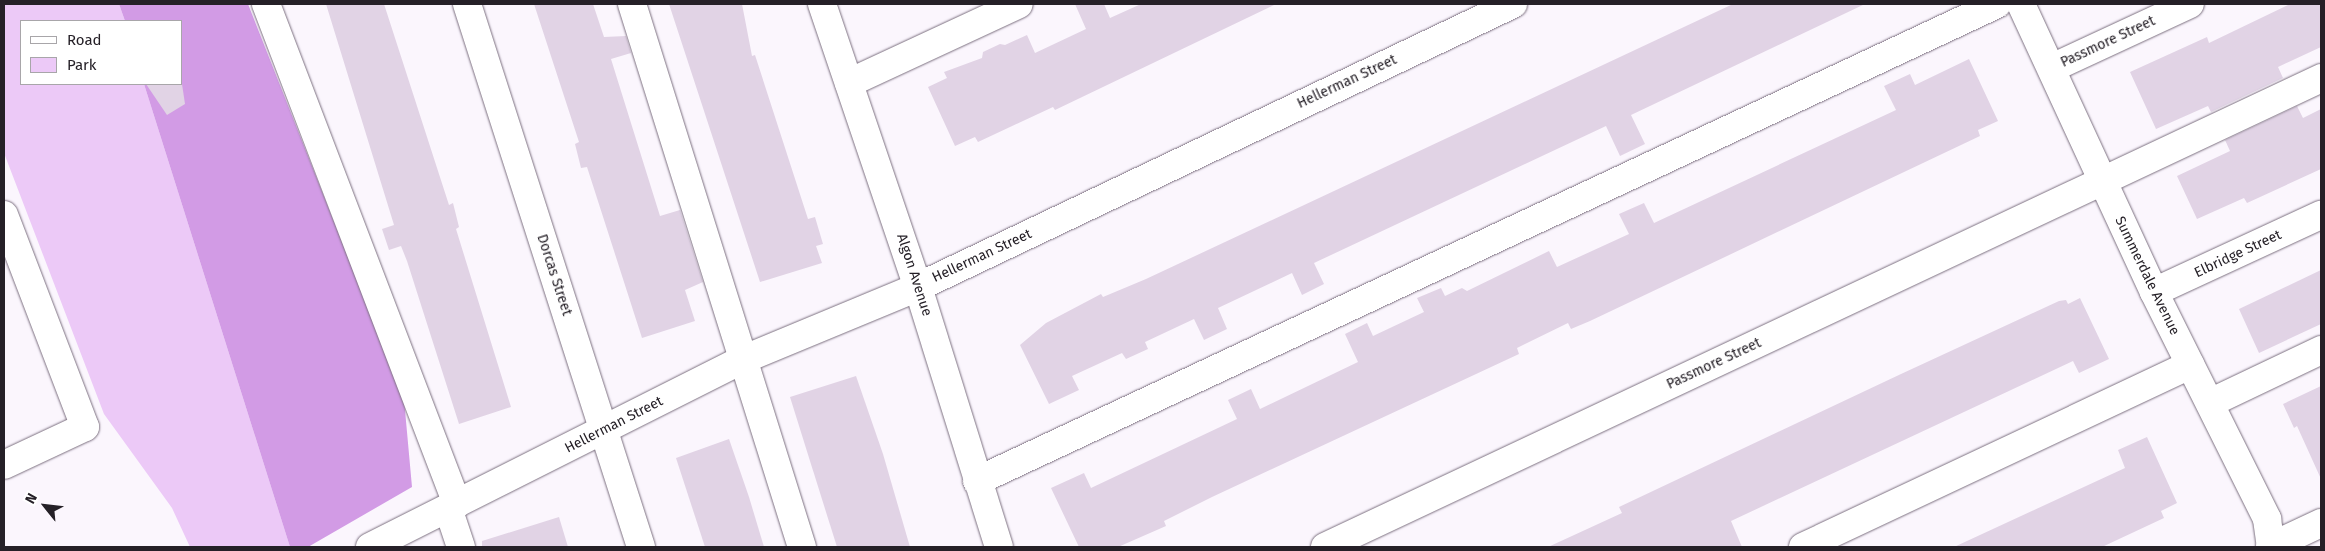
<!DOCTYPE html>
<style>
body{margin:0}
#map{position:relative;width:2325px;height:551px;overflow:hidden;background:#fbf6fd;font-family:"Fira Sans",sans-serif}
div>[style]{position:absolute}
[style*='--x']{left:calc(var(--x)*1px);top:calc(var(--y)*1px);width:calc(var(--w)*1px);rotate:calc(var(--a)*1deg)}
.green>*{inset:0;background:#ecc9f7}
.forest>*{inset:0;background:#d29be5}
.building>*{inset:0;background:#e1d3e5}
.roads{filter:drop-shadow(0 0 1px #7c7080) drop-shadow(0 0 1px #7c7080)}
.minor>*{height:28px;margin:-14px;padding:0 14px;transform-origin:14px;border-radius:14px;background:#fff}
.major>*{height:28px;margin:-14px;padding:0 14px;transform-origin:14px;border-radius:14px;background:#fff}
span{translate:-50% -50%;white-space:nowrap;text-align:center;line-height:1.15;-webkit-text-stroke:4.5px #fff;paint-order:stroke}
.street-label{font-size:14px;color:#252027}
.frame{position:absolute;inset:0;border:5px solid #252027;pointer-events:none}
.legend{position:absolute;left:20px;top:20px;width:162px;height:65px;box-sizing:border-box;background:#fff;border:1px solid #a8a6a9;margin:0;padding:6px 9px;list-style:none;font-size:15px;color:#252027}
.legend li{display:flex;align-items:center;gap:10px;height:25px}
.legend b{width:25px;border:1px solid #a8a6a9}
.north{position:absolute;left:20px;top:481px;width:50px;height:50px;-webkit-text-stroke:4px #fff;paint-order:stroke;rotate:299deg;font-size:14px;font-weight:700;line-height:20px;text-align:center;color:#252027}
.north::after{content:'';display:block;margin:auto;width:18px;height:22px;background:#252027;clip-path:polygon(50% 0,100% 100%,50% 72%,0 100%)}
</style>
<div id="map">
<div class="green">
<i style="clip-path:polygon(4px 4px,119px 4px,125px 21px,21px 21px,21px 84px,144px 84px,290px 547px,190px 547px,172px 508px,104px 414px,4px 153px)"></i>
</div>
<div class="forest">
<i style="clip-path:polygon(119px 4px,248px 4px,404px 399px,412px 487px,308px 547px,290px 547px,144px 84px,181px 84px,181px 21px,125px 21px)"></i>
</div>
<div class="building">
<i style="clip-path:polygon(326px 4px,384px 4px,449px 205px,453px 203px,459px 227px,456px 229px,511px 407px,459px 424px,407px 261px,401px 246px,389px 250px,382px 229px,394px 225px)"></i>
<i style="clip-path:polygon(534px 4px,593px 4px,604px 37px,626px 36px,631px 53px,611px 59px,660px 216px,680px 210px,703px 282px,685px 290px,695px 321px,642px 338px,587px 167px,581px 168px,575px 144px,579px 142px)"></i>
<i style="clip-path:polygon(669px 4px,742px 4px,752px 56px,755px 55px,808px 219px,815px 217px,823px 244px,816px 246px,822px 263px,760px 282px)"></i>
<i style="clip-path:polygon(1075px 4px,1104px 4px,1110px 18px,1141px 4px,1276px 4px,1055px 110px,1053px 107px,978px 142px,975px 137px,955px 146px,928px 87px,947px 78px,944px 72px,982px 58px,983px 52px,1000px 44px,1005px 45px,1027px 35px,1035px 53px,1086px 29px)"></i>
<i style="clip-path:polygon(1733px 4px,1865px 4px,1631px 115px,1645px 144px,1620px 156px,1606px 126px,1314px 263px,1324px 284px,1302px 295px,1292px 273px,1218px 308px,1227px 329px,1204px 340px,1194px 319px,1145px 342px,1148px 349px,1126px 359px,1122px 353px,1072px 376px,1079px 390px,1049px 404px,1020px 345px,1046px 323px,1101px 294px,1103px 297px,1146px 279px)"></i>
<i style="clip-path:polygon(2290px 4px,2321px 4px,2321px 47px,2278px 67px,2283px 78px,2211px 112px,2208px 106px,2156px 129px,2130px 72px,2207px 37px,2209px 43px)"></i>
<i style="clip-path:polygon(1969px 59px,1998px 121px,1978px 130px,1980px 136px,1590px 321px,1571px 329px,1568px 323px,1517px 348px,1519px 354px,1212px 497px,1164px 521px,1166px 526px,1118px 547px,1079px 547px,1051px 488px,1084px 473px,1091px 488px,1237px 419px,1228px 400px,1251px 389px,1260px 409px,1358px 362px,1345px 334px,1367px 323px,1373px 336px,1424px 312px,1417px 298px,1441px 288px,1445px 296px,1462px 288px,1467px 291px,1549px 251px,1557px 267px,1629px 234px,1619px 214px,1644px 203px,1654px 223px,1896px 110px,1884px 86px,1910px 74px,1915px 85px)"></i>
<i style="clip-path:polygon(146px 84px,182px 84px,185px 104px,167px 115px)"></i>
<i style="clip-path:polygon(2297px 106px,2303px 118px,2321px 109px,2321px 169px,2247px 203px,2244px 198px,2197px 219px,2177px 176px,2230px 151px,2225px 140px)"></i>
<i style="clip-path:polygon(2321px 270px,2321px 324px,2259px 353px,2239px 309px)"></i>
<i style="clip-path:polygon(2080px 298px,2109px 359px,2079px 373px,2073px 361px,1731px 521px,1742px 547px,1548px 547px,1622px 513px,1619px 507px,1901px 374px,2059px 301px,2066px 300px,2068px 304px)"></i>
<i style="clip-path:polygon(856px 376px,883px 454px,910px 547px,837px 547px,805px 445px,790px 397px)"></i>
<i style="clip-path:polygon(2321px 386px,2321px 479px,2297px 426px,2294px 428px,2283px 404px)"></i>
<i style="clip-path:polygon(2147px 437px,2177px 503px,2161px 511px,2164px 518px,2102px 547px,1954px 547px,2125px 468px,2118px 450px)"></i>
<i style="clip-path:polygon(729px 439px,749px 497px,764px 547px,705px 547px,676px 458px)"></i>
<i style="clip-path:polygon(559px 517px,568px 547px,482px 547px,482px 541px)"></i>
</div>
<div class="roads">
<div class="minor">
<i style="--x:266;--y:4;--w:535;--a:69.09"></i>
<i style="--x:467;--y:4;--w:570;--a:72.23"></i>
<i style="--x:632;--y:4;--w:569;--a:72.62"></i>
<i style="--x:822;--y:4;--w:299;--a:71.3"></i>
<i style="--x:918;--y:287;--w:272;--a:72.7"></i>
<i style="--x:2021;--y:4;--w:317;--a:65.2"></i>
<i style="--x:2154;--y:292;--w:254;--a:63.5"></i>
<i style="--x:2267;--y:519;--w:28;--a:82"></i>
<i style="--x:2052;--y:68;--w:152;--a:-24.9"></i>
<i style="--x:849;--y:83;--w:187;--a:-24.9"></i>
<i style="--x:4;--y:215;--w:227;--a:69.1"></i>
<i style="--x:85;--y:427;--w:89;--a:154.9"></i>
<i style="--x:2154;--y:292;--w:184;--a:-24.8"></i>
<i style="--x:2210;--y:403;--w:123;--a:-25.5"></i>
<i style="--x:977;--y:481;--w:1126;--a:-25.06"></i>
<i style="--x:448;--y:508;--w:41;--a:71.6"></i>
<i style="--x:370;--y:547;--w:416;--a:-26.7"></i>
<i style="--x:742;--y:360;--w:191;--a:-22.5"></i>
<i style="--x:918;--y:287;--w:659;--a:-25.44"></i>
<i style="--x:1325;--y:547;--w:1101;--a:-25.21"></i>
<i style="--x:1803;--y:547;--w:428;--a:-25.2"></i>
</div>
<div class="major">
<i style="--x:2270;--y:547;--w:56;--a:-25.2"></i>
</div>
</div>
<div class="street-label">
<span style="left:2108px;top:42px;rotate:-25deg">Passmore Street</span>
<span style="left:1347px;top:82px;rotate:-25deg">Hellerman Street</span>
<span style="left:2238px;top:254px;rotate:-25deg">Elbridge Street</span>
<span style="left:982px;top:256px;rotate:-25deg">Hellerman Street</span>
<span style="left:554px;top:275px;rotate:72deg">Dorcas Street</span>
<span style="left:914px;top:275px;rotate:72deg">Algon Avenue</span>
<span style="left:2147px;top:276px;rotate:64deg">Summerdale Avenue</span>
<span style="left:1714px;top:364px;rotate:-25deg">Passmore Street</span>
<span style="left:614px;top:425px;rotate:-27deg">Hellerman Street</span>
</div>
<div class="frame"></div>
<ul class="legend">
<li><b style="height:6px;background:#fff"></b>Road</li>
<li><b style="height:14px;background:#ecc9f7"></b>Park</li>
</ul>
<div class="north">N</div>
</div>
